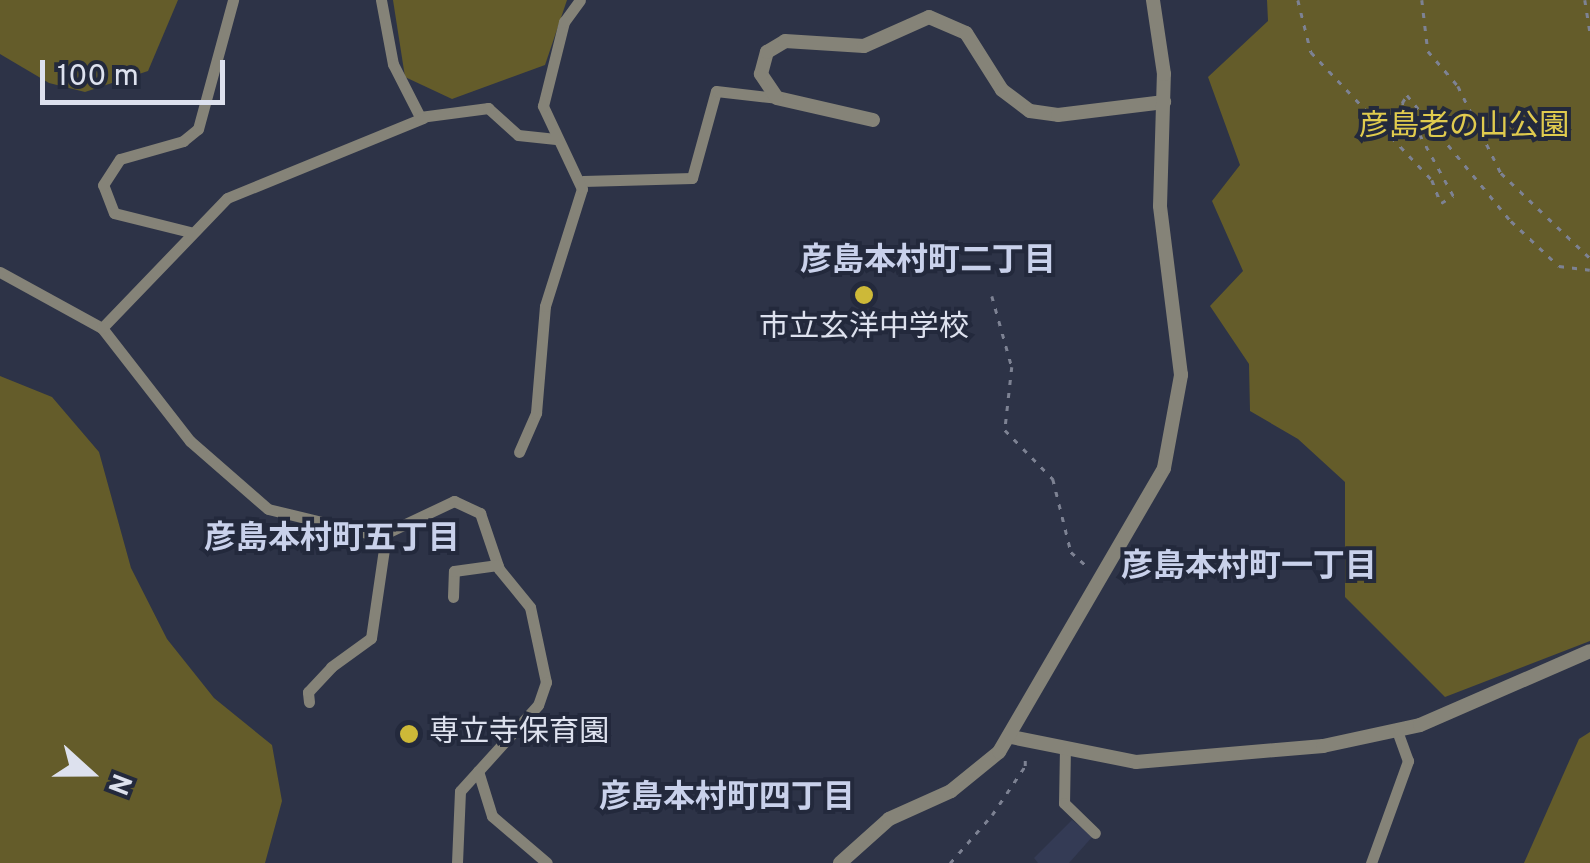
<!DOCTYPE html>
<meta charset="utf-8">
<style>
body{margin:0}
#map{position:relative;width:1590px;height:863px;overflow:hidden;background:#2d3347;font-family:Overpass,"Noto Sans JP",sans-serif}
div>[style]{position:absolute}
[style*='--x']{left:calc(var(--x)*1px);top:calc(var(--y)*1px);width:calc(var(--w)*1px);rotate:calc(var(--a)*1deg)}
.built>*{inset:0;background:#343b55}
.green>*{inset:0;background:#645c2a}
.path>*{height:2.5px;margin-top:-1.25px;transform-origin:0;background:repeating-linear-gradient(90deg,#7d8293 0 5px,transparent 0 13px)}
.minor>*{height:11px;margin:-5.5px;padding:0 5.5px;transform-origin:5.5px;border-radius:5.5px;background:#858378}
.tertiary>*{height:14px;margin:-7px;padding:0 7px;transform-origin:7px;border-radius:7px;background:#858378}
.dots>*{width:28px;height:28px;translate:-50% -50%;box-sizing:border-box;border:5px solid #23293c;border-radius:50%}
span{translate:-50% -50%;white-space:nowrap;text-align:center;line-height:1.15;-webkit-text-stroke:8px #23293c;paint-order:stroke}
.park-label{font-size:30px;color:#e0cb4e}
.poi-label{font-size:30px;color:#dde1ee}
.left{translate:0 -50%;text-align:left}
.neighbourhood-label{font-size:32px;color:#c9d1eb;font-weight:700}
.north{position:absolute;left:40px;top:723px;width:100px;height:100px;-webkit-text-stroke:8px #23293c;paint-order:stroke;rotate:111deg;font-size:28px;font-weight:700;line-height:40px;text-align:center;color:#dde1ee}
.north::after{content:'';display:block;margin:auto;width:35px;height:45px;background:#dde1ee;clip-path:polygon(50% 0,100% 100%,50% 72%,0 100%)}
.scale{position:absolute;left:40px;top:60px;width:185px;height:45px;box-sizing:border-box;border:5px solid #dde1ee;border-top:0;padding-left:12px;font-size:30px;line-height:35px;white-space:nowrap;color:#dde1ee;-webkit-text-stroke:8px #23293c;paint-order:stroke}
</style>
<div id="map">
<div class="built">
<i style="clip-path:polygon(1072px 820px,1093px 836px,1069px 863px,1038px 863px,1034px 858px)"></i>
</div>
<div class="green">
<i style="clip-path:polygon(0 0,178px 0,148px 71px,85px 92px,49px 83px,0 54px)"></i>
<i style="clip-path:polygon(393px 0,567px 0,545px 65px,452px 99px,405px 77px)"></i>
<i style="clip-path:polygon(1267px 0,1590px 0,1590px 641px,1445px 697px,1345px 597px,1345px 482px,1298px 439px,1250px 411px,1249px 364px,1210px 306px,1243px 271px,1212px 201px,1240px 165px,1208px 77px,1268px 21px)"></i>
<i style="clip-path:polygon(0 376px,52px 397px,99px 452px,131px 568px,167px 639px,214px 698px,272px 745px,282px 801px,265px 863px,0 863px)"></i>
<i style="clip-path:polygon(1590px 732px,1590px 863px,1524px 863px,1579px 739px)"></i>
</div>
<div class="path">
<i style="--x:1298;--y:0;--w:54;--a:76"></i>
<i style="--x:1311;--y:52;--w:176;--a:46.6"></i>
<i style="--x:1432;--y:180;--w:25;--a:69"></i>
<i style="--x:1441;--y:203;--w:14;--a:-30"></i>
<i style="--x:1453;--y:196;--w:106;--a:-118.7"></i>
<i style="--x:1402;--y:103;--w:9;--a:-58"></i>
<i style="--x:1407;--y:95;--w:163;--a:50.5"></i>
<i style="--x:1511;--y:221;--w:66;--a:43.2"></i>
<i style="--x:1559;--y:266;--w:31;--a:7"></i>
<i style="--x:1422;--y:0;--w:51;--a:83.3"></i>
<i style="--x:1428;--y:51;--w:46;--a:49.4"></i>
<i style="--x:1458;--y:86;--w:97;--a:63.7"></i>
<i style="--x:1501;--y:173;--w:123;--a:43.7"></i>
<i style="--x:1585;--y:0;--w:33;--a:81"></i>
<i style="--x:992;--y:296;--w:74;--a:74.3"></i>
<i style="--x:1012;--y:367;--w:63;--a:96.3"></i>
<i style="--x:1005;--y:430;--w:69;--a:45.6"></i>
<i style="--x:1053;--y:479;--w:75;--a:76.1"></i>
<i style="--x:1071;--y:552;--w:25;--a:42"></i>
<i style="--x:950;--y:863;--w:64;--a:-48.8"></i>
<i style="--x:992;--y:815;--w:59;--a:-56"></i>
<i style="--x:1025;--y:766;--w:13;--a:-90"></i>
</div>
<div class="minor">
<i style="--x:381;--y:0;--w:65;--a:79.4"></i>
<i style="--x:393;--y:64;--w:59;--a:63"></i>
<i style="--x:420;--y:117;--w:69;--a:-7.5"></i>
<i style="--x:488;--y:108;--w:40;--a:42"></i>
<i style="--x:518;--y:135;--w:38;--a:6"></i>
<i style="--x:583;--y:181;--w:109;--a:-1.6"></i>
<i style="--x:692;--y:178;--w:90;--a:-74.6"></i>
<i style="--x:716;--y:91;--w:61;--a:6.5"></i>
<i style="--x:190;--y:232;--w:78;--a:-166"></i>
<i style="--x:114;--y:213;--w:30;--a:-111"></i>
<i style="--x:103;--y:185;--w:31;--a:-57"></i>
<i style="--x:120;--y:159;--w:66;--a:-15.9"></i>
<i style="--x:183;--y:141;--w:19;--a:-39"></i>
<i style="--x:198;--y:129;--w:134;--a:-74.8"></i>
<i style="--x:0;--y:272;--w:116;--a:28.8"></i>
<i style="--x:102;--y:328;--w:143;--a:52.1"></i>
<i style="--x:190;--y:441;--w:103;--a:41.1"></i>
<i style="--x:268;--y:509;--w:115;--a:13.6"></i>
<i style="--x:380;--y:536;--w:82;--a:-25.3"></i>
<i style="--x:454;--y:501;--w:29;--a:25"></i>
<i style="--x:480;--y:513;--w:59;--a:71.3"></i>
<i style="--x:499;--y:569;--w:49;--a:50.8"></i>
<i style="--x:530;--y:607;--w:77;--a:78"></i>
<i style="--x:546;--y:682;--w:24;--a:109"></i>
<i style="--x:538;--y:705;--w:116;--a:132.2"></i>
<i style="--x:460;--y:791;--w:72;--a:92.4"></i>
<i style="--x:102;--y:328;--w:180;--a:-46.1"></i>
<i style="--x:227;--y:198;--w:212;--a:-22.2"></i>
<i style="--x:519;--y:452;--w:43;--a:-66.4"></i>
<i style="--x:536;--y:413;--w:107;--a:-85.2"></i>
<i style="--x:545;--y:306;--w:123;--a:-72.5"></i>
<i style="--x:582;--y:189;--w:92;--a:-115.2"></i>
<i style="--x:543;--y:106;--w:87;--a:-76"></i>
<i style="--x:564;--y:22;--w:27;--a:-54"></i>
<i style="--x:453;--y:597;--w:26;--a:-88"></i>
<i style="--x:454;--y:571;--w:44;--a:-7.8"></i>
<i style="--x:309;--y:702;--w:10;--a:-96"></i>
<i style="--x:308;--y:692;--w:34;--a:-47"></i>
<i style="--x:331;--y:667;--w:49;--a:-35.9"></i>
<i style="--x:371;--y:638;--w:104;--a:-81.7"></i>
<i style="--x:1065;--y:747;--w:56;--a:91"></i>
<i style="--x:1064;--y:803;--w:43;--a:44.1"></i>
<i style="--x:478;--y:771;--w:47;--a:72.7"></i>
<i style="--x:492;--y:816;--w:72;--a:40.5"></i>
<i style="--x:1371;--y:863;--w:109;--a:-70.1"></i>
<i style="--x:1408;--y:761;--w:32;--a:-110"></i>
</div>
<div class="tertiary">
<i style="--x:873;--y:120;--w:98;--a:-167.1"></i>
<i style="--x:777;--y:98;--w:29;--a:-124"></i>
<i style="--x:761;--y:74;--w:23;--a:-75"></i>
<i style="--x:767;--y:52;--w:21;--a:-31"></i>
<i style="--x:785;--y:41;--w:79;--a:3.6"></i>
<i style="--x:864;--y:46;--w:71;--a:-24"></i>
<i style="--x:929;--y:17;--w:40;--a:23.4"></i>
<i style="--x:966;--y:33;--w:67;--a:57.7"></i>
<i style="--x:1002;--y:90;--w:35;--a:37"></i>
<i style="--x:1030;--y:111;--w:28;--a:8"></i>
<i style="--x:1058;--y:115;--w:107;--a:-7"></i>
<i style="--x:1011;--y:737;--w:127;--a:11.3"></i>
<i style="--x:1136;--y:762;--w:188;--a:-4.9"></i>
<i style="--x:1323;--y:746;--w:99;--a:-12.2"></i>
<i style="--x:1420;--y:725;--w:185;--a:-23.5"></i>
<i style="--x:840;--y:863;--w:66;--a:-41.9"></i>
<i style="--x:889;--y:819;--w:68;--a:-24.3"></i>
<i style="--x:951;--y:791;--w:62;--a:-39.1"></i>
<i style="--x:999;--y:752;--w:328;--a:-59.8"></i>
<i style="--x:1164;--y:468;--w:95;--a:-79.6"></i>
<i style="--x:1181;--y:375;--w:170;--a:-97.1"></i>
<i style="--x:1160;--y:206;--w:132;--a:-88.3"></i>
<i style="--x:1164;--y:74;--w:75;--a:-98.5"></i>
</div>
<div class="dots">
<i style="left:864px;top:295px;background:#cdb938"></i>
<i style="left:409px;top:734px;background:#cdb938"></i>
</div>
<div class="park-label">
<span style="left:1464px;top:128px">彦島老の山公園</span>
</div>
<div class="poi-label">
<span style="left:864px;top:329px">市立玄洋中学校</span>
<span class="left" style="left:429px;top:734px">専立寺保育園</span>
</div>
<div class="neighbourhood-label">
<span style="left:928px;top:262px">彦島本村町二丁目</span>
<span style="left:332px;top:540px">彦島本村町五丁目</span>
<span style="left:1249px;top:568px">彦島本村町一丁目</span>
<span style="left:727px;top:799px">彦島本村町四丁目</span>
</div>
<div class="north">N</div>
<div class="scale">100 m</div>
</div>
